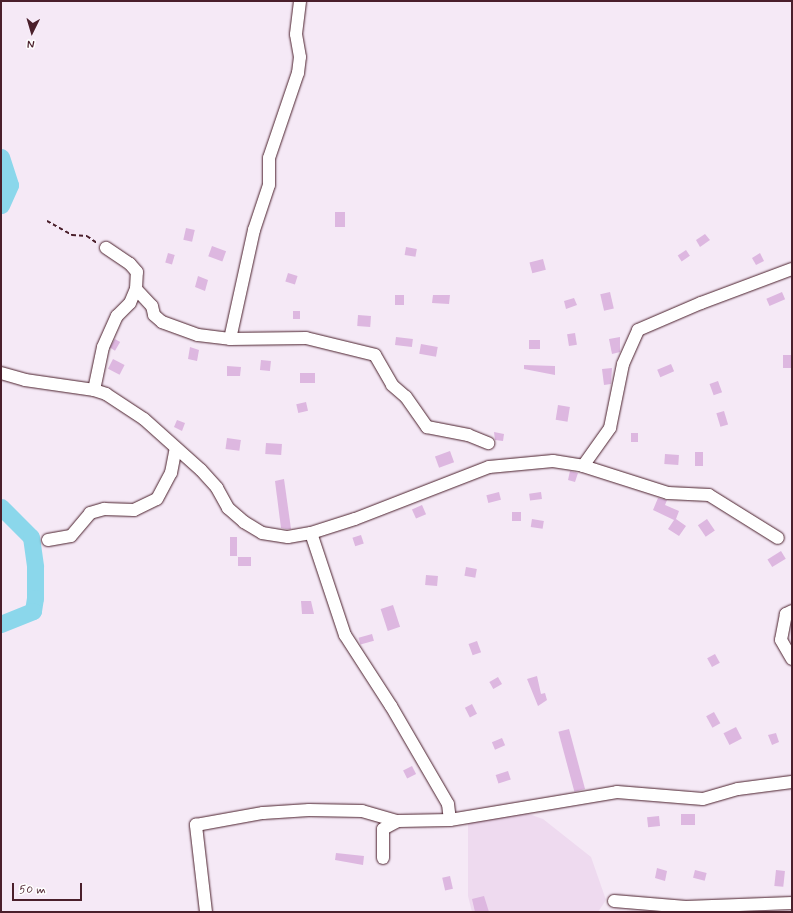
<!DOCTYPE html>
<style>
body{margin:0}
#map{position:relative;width:793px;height:913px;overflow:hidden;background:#f5e9f6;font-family:Mynerve,sans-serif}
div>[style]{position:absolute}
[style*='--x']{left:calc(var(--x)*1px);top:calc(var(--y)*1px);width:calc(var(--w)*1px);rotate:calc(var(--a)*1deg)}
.built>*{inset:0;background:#eedaef}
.river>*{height:17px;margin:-8.5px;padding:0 8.5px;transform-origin:8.5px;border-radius:8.5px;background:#8bd7eb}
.building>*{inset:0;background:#ddb7e0;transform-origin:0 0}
.path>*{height:1.5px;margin-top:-0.75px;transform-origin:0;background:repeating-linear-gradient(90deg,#4a1f2b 0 4px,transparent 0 7px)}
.roads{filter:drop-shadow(0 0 1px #4a1f2b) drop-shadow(0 0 1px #4a1f2b)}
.minor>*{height:12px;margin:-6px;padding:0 6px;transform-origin:6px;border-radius:6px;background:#fff}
span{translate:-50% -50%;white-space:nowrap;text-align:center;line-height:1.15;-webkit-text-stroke:4px #fff;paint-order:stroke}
.frame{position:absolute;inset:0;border:2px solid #4a1f2b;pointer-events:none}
.north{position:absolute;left:12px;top:12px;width:40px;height:40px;-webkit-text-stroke:3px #fff;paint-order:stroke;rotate:185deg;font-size:11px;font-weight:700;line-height:16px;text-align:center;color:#4a1f2b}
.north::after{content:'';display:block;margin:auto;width:14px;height:18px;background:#4a1f2b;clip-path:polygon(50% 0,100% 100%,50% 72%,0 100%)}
.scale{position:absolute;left:12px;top:883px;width:70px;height:18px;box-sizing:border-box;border:2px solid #4a1f2b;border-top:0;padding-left:5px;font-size:12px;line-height:14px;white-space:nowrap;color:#4a1f2b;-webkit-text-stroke:3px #fff;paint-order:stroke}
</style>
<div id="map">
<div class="built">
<i style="clip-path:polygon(526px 813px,543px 819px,591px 857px,606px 900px,598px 912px,472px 912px,468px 896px,468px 822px)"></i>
</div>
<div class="river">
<i style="--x:1;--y:157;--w:29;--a:72"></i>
<i style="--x:10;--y:185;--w:22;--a:114"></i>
<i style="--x:1;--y:507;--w:42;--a:45"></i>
<i style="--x:31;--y:537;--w:30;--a:82"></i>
<i style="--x:35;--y:567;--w:31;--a:90"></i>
<i style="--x:35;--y:598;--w:13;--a:99"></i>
<i style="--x:33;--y:611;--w:35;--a:158"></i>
</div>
<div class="building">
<i style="left:335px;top:212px;width:10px;height:15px"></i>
<i style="left:186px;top:228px;width:9px;height:12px;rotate:13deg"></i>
<i style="clip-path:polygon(705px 234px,710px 240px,700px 247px,696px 240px)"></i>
<i style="left:212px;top:246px;width:15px;height:11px;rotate:20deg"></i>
<i style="left:406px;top:247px;width:11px;height:8px;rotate:10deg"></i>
<i style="left:686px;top:250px;width:7px;height:10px;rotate:56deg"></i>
<i style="left:168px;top:253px;width:7px;height:10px;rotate:16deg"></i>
<i style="clip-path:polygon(760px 253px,764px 261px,756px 265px,752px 258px)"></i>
<i style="left:543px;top:259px;width:11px;height:14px;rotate:75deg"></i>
<i style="left:288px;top:273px;width:10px;height:9px;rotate:17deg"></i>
<i style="clip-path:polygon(198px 276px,208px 280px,205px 291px,195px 287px)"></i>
<i style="left:610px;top:292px;width:17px;height:10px;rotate:77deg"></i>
<i style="left:782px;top:292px;width:8px;height:17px;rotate:67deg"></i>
<i style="left:395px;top:295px;width:9px;height:10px"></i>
<i style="clip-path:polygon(433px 295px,450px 295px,449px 304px,432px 303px)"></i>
<i style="clip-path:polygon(574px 298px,577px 305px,566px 309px,564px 301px)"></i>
<i style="left:293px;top:311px;width:7px;height:8px"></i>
<i style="left:358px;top:315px;width:13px;height:11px;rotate:4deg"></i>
<i style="left:575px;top:333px;width:12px;height:8px;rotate:81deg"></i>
<i style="left:396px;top:337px;width:17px;height:8px;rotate:7deg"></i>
<i style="clip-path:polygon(620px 337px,620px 352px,612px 354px,609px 339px)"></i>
<i style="left:115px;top:339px;width:6px;height:10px;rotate:31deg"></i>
<i style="left:529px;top:340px;width:11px;height:9px"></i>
<i style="left:421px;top:344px;width:17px;height:10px;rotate:10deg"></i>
<i style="clip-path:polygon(190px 347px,199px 350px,197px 361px,188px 359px)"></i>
<i style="left:792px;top:355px;width:13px;height:9px;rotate:90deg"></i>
<i style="left:113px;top:359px;width:13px;height:11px;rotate:27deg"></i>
<i style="left:261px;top:360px;width:10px;height:10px;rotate:6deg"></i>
<i style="left:671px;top:364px;width:8px;height:15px;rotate:67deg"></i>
<i style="clip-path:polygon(524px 365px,555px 366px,555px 375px,524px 369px)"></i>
<i style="clip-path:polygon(227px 366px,241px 367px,240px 376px,227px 376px)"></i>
<i style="clip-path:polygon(612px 368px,611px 384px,604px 385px,602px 369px)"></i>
<i style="left:300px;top:373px;width:15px;height:10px"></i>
<i style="left:718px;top:381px;width:12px;height:9px;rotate:70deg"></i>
<i style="left:306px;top:402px;width:9px;height:10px;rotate:77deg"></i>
<i style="left:558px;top:405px;width:12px;height:15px;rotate:9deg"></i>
<i style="left:724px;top:411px;width:14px;height:8px;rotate:73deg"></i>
<i style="clip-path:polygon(177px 420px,185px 423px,182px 431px,174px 427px)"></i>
<i style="clip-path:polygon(494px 432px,504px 434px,503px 441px,495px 440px)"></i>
<i style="left:631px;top:433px;width:7px;height:9px"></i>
<i style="left:227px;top:438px;width:14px;height:11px;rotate:8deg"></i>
<i style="left:266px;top:443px;width:16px;height:11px;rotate:4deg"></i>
<i style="left:450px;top:451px;width:12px;height:16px;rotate:70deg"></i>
<i style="left:695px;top:452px;width:8px;height:14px"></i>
<i style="left:665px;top:454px;width:14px;height:10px;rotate:4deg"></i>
<i style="clip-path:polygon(570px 471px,578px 473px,575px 482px,568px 480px)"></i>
<i style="clip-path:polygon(284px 479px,291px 529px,286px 529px,281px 528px,275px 481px)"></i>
<i style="left:499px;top:492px;width:8px;height:13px;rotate:76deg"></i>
<i style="left:541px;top:492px;width:7px;height:12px;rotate:82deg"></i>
<i style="clip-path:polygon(658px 498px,667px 500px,665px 505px,679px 511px,676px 519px,686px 526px,679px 536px,668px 529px,674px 520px,653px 510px)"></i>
<i style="left:422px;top:505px;width:10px;height:11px;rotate:66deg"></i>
<i style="left:512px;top:512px;width:9px;height:9px"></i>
<i style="left:532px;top:519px;width:12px;height:8px;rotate:9deg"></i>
<i style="left:707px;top:519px;width:14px;height:11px;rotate:56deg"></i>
<i style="left:361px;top:535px;width:9px;height:9px;rotate:72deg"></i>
<i style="left:230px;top:537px;width:7px;height:19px"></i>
<i style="left:781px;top:551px;width:9px;height:16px;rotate:58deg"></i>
<i style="left:251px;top:557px;width:9px;height:13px;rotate:90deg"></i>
<i style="left:466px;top:567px;width:11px;height:9px;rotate:10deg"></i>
<i style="left:426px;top:575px;width:12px;height:10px;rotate:5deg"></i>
<i style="clip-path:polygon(301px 601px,311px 601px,314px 614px,302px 614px)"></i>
<i style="left:393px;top:605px;width:23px;height:13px;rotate:72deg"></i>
<i style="left:372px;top:634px;width:7px;height:14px;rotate:74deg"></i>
<i style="left:477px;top:641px;width:12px;height:9px;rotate:70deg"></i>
<i style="left:715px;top:654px;width:10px;height:9px;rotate:61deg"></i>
<i style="clip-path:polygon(537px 676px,541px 694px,545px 693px,547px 700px,538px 706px,527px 679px)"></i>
<i style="left:498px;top:677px;width:8px;height:10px;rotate:60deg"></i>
<i style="left:472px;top:704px;width:11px;height:8px;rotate:63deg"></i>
<i style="left:714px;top:712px;width:13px;height:9px;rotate:61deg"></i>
<i style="left:736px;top:727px;width:13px;height:14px;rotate:63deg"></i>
<i style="left:569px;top:729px;width:62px;height:11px;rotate:75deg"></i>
<i style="clip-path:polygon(776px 733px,779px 742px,772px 745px,768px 735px)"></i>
<i style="left:502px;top:738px;width:8px;height:11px;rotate:67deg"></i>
<i style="left:412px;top:766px;width:9px;height:10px;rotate:63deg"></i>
<i style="left:508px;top:771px;width:9px;height:13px;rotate:72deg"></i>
<i style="left:695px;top:814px;width:11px;height:14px;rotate:90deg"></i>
<i style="left:659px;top:816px;width:10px;height:12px;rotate:84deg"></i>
<i style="clip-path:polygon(336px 853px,364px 856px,363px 865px,335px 860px)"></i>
<i style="clip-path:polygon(657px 868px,667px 871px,665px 881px,655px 878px)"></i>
<i style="left:695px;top:870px;width:12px;height:8px;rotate:14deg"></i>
<i style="left:776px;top:870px;width:9px;height:16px;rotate:6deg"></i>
<i style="left:450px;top:876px;width:13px;height:8px;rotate:77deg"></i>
<i style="clip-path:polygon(484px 896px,489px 912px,475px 912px,472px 899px)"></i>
</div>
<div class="path">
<i style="--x:47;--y:221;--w:29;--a:29"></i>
<i style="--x:72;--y:235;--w:15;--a:4"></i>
<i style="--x:87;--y:236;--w:12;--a:35"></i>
</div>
<div class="roads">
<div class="minor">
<i style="--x:136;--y:289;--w:23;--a:47"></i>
<i style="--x:152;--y:306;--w:9;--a:77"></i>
<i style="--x:154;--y:315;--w:11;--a:41"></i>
<i style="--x:162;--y:322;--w:38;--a:20"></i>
<i style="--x:198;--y:335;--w:32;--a:7"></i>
<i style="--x:230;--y:339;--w:76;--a:-0.8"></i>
<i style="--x:306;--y:338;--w:71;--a:13.8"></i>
<i style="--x:375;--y:355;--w:34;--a:60"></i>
<i style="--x:392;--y:385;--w:18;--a:41"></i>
<i style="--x:406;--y:397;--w:37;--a:55"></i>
<i style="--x:427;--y:427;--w:42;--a:11"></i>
<i style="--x:468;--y:435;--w:22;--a:22"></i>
<i style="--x:230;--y:339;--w:112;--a:-77.6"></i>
<i style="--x:254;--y:230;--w:47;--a:-71.6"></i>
<i style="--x:269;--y:185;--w:27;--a:-90"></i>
<i style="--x:269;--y:158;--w:90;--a:-71.2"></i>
<i style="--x:298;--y:73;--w:16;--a:-83"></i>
<i style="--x:300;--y:57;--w:23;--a:-100"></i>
<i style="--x:296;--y:34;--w:33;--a:-83"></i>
<i style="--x:1;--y:373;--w:25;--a:16"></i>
<i style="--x:25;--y:380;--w:70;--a:8.2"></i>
<i style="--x:94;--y:390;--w:13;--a:18"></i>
<i style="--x:106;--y:394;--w:45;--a:33.3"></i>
<i style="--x:144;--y:419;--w:76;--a:41.8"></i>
<i style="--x:201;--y:470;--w:24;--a:48"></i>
<i style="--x:217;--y:488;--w:23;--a:61"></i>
<i style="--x:228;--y:508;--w:21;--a:41"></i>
<i style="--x:244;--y:522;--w:21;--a:31"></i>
<i style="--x:262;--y:533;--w:26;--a:9"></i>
<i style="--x:288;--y:537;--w:23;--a:-10"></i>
<i style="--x:311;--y:533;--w:46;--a:-17.7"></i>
<i style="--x:355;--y:519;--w:144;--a:-21.2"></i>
<i style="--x:489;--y:467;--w:64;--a:-5.4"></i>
<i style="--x:553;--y:461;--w:30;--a:9"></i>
<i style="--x:583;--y:466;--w:89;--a:17.6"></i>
<i style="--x:668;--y:493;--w:41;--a:2.8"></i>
<i style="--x:709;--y:495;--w:81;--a:31.9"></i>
<i style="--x:94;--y:390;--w:44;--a:-78.2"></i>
<i style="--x:103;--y:347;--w:34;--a:-66"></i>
<i style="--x:117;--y:316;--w:18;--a:-45"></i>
<i style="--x:130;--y:303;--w:15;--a:-67"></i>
<i style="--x:136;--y:289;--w:17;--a:-87"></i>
<i style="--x:137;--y:272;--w:11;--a:-131"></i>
<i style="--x:130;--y:264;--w:29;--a:-146"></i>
<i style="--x:583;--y:466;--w:47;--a:-54.6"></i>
<i style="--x:610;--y:428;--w:65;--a:-78.5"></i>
<i style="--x:623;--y:364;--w:37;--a:-66"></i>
<i style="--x:638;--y:330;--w:69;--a:-23.2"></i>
<i style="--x:701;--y:303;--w:97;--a:-20.5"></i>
<i style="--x:311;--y:533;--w:108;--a:71.6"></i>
<i style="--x:345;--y:635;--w:85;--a:57.1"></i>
<i style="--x:391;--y:706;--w:113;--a:59.8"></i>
<i style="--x:448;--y:804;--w:16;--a:83"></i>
<i style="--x:48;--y:540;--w:23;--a:-10"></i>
<i style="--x:71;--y:536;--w:30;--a:-50"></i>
<i style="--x:90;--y:513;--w:15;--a:-16"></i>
<i style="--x:104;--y:509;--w:30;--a:2"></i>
<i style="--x:134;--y:510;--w:25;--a:-26"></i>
<i style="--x:157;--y:499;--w:30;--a:-62"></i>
<i style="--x:171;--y:473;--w:25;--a:-79"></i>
<i style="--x:792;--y:611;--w:7;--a:153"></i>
<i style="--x:786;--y:614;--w:26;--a:101"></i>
<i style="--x:781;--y:640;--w:22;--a:60"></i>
<i style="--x:383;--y:858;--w:29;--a:-90"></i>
<i style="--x:383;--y:829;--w:17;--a:-28"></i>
<i style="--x:398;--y:821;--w:52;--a:-1.1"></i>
<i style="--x:450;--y:820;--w:169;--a:-9.5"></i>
<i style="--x:617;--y:792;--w:86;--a:4.7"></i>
<i style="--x:703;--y:799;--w:36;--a:-16"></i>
<i style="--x:738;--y:789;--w:54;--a:-7.4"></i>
<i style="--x:614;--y:901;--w:72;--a:4.8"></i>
<i style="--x:686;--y:907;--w:106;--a:-2.2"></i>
<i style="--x:206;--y:912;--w:88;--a:-96.6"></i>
<i style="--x:196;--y:825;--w:68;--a:-10.2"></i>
<i style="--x:263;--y:813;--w:46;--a:-3.7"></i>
<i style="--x:309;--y:810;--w:53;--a:1.1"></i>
<i style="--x:362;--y:811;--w:37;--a:16"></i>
</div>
</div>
<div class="frame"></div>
<div class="north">N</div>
<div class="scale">50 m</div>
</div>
